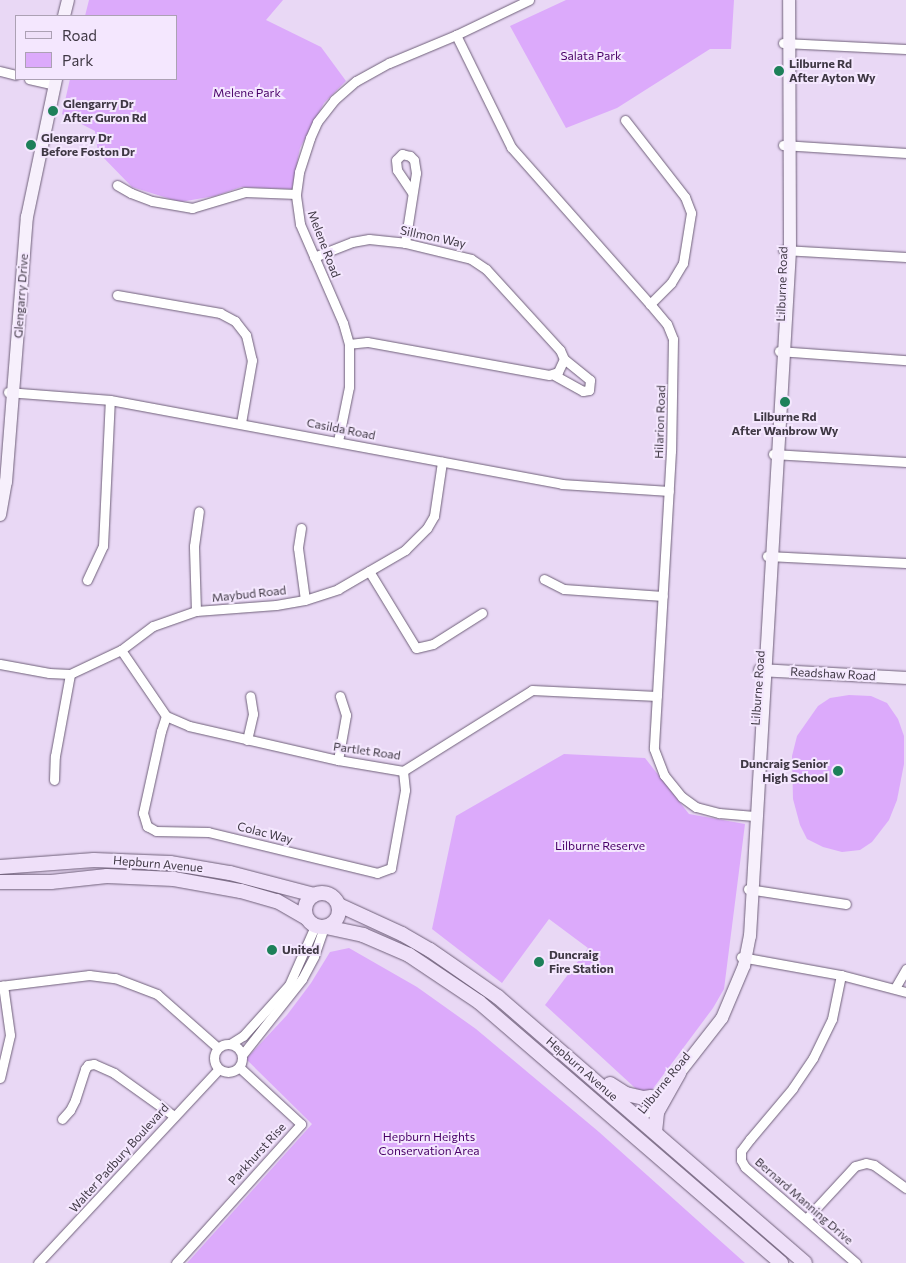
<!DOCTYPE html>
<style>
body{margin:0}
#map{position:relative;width:906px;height:1263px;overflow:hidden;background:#e9d8f5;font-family:Commissioner,sans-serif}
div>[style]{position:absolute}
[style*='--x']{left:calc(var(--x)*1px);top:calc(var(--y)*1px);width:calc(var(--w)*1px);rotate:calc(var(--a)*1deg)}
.green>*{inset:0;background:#dcaafb}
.roads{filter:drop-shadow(0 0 1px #6f6079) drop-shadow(0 0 1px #6f6079)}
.street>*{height:9px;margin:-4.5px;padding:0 4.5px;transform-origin:4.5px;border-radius:4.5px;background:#fff}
.street>.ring{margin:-4.5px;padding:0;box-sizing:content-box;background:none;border:9px solid #fff;border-radius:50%}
.secondary>*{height:12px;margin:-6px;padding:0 6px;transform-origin:6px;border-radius:6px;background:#f7f0fc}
.primary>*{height:14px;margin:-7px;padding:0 7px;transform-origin:7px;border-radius:7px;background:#efe0f9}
.primary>.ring{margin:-7px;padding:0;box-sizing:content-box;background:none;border:14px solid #efe0f9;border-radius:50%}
.dots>*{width:14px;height:14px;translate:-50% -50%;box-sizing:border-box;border:2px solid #f4e7fe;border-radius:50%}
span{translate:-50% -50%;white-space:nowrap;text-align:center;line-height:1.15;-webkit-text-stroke:4px #f4e7fe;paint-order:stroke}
.park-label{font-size:12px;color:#490068}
.poi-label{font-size:12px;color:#3f3844;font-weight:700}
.left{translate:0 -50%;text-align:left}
.right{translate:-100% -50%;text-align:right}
.street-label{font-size:12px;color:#3f3844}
.legend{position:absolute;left:15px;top:15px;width:162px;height:65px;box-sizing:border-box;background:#f4e7fe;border:1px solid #aca1b4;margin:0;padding:6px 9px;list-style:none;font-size:15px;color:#3f3844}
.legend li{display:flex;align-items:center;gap:10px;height:25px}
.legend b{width:25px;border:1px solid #aca1b4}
</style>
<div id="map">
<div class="green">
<i style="clip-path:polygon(89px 0,283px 0,266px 20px,321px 47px,346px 81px,324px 103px,300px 148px,292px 189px,241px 187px,215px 196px,180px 202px,132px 187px,98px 152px,95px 131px,62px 114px,70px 79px,176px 79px,176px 16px,85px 16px)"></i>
<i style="clip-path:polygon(566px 0,734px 0,731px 49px,710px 49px,617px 108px,566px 128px,510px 26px)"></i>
<i style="clip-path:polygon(849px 695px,871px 696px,887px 703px,898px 719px,904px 736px,904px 764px,897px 800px,889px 820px,872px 842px,860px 850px,842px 852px,823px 847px,807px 839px,800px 825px,793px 799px,792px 756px,797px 736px,818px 706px,830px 698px)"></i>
<i style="clip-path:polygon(564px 754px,645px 758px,689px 814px,745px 824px,724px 989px,713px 1008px,646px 1098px,545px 1005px,588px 948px,549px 919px,502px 983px,432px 929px,456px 816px)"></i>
<i style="clip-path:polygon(349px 948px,417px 987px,476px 1029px,599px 1132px,745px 1263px,187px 1263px,312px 1124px,246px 1059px,287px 1015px,311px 983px,330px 952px)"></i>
</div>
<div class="roads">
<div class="street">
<i style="--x:456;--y:35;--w:125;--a:63.8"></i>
<i style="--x:511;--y:147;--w:210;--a:48.5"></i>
<i style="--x:650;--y:304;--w:26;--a:50"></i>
<i style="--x:667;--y:324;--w:16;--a:68"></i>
<i style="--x:673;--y:339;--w:112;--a:91"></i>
<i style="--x:671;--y:451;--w:298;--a:93.3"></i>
<i style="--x:654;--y:749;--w:28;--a:69"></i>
<i style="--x:664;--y:775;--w:28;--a:51"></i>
<i style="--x:682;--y:797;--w:17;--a:36"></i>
<i style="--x:696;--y:807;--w:24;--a:15"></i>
<i style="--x:719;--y:813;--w:38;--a:5"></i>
<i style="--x:783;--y:43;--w:123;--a:2.8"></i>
<i style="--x:0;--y:71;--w:16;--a:14"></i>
<i style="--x:29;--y:79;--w:26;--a:13"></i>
<i style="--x:625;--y:120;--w:98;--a:52.1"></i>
<i style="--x:685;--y:197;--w:17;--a:69"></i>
<i style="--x:691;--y:213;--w:51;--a:99.1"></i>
<i style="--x:683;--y:263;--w:23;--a:121"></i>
<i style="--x:671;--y:283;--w:30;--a:135"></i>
<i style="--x:783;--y:145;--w:123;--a:3.7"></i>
<i style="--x:117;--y:185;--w:16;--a:30"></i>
<i style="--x:131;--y:193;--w:22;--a:21"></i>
<i style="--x:152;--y:201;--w:41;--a:9.9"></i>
<i style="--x:192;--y:208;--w:55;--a:-16.8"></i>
<i style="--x:245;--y:192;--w:51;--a:2.2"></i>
<i style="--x:405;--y:243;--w:71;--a:-81.1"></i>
<i style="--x:416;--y:173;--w:13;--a:-99"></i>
<i style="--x:414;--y:160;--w:6;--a:-135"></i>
<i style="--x:410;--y:156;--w:8;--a:-166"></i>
<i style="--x:402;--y:154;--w:8;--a:135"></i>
<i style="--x:396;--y:160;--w:10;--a:84"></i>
<i style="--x:397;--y:170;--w:27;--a:56"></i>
<i style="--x:783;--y:250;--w:123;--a:3.3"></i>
<i style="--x:314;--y:257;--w:41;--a:-21.5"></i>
<i style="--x:352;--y:242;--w:17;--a:-10"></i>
<i style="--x:369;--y:239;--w:36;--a:6"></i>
<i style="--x:405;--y:243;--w:68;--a:13.6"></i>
<i style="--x:471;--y:259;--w:18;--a:34"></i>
<i style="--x:486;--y:269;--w:110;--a:47.6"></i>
<i style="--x:560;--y:350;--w:10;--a:66"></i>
<i style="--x:564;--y:359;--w:14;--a:115"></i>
<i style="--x:558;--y:372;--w:9;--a:162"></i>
<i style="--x:549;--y:375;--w:185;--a:-169.7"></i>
<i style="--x:367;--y:342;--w:18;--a:174"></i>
<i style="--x:117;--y:295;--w:105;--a:9.9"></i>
<i style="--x:220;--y:313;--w:17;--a:28"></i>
<i style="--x:235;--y:321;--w:18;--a:52"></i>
<i style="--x:246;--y:335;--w:26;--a:77"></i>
<i style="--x:252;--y:360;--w:64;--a:99.9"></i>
<i style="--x:779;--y:351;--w:127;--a:4.1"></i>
<i style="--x:554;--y:375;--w:33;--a:29"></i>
<i style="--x:583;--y:391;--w:6;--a:-9"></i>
<i style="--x:589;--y:390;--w:10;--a:-84"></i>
<i style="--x:590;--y:380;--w:33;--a:-141"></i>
<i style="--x:8;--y:392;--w:102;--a:4.5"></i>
<i style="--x:110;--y:400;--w:460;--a:10.5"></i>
<i style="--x:562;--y:484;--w:107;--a:3.7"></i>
<i style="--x:338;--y:441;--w:55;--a:-78.5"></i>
<i style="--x:349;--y:387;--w:43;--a:-90"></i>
<i style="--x:349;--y:344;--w:22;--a:-106"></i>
<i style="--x:343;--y:323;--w:108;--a:-113.5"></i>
<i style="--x:300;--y:224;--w:30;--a:-98"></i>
<i style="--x:296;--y:194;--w:22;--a:-82"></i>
<i style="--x:299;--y:172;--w:36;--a:-72"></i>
<i style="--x:310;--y:138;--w:17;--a:-66"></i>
<i style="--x:317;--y:122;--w:28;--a:-52"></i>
<i style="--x:334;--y:100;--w:29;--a:-41"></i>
<i style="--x:356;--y:81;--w:38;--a:-29"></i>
<i style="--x:389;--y:63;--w:73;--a:-22.7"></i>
<i style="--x:456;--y:35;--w:81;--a:-25.6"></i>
<i style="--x:773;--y:454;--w:133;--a:3.4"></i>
<i style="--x:301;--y:528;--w:20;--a:99"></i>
<i style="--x:298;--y:548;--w:52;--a:82.3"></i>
<i style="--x:767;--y:556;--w:139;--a:2.9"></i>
<i style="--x:369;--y:571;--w:90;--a:58.6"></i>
<i style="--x:416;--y:648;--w:17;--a:-13"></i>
<i style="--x:433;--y:644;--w:58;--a:-32.3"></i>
<i style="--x:544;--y:579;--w:22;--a:27"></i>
<i style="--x:564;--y:589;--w:99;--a:4"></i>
<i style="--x:87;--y:580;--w:38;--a:-65"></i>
<i style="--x:103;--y:546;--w:146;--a:-87.3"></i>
<i style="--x:196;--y:611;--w:65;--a:-91.8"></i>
<i style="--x:194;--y:546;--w:35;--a:-82"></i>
<i style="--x:121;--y:650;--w:80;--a:55.7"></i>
<i style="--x:166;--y:716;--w:25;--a:23"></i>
<i style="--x:189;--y:726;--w:153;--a:12.9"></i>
<i style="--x:338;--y:760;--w:66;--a:9.6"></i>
<i style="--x:403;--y:771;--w:152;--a:-32.1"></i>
<i style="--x:532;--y:690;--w:125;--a:2.7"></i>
<i style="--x:0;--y:664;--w:50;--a:10.4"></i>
<i style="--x:49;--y:673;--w:21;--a:3"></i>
<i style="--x:70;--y:674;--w:56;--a:-25.2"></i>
<i style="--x:121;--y:650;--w:40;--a:-37"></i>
<i style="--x:153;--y:626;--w:46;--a:-19.2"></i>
<i style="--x:196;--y:611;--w:80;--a:-4.3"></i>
<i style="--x:276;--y:605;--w:29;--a:-10"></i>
<i style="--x:305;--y:600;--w:35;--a:-18"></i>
<i style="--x:338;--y:589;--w:78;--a:-30.2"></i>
<i style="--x:405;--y:550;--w:31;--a:-45"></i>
<i style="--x:427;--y:528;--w:14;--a:-60"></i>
<i style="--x:434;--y:516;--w:55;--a:-81.6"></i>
<i style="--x:166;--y:716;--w:16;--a:108"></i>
<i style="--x:161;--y:731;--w:84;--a:102.4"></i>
<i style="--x:143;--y:813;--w:14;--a:73"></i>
<i style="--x:147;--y:826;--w:10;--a:29"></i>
<i style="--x:156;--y:831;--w:52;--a:1.1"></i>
<i style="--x:208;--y:832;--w:174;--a:13.6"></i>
<i style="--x:377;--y:873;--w:15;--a:-20"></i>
<i style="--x:391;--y:868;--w:79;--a:-79.8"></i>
<i style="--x:405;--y:790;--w:19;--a:-96"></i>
<i style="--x:247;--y:740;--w:27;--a:-77"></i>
<i style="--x:253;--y:714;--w:18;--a:-99"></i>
<i style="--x:338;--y:760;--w:46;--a:-79.9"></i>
<i style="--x:346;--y:715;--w:20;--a:-108"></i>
<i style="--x:54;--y:780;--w:24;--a:-88"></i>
<i style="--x:55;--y:756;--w:83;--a:-79.6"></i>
<i style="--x:748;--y:889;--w:99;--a:8.7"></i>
<i style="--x:741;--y:957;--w:102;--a:10.2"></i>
<i style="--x:841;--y:975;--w:67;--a:14.7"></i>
<i style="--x:841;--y:975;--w:45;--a:101.6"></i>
<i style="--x:832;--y:1019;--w:43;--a:116"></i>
<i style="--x:813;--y:1058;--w:36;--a:124"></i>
<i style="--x:793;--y:1088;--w:67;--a:130.1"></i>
<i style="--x:750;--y:1139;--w:15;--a:127"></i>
<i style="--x:741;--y:1151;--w:9;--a:90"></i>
<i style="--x:741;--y:1160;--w:8;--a:60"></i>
<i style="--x:745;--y:1167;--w:147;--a:40.9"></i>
<i style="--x:0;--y:986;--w:90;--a:-7"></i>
<i style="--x:89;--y:975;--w:26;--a:7"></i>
<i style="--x:115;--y:978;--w:45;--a:20.9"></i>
<i style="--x:157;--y:994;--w:81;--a:41.5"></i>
<i style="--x:895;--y:988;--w:22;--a:-60"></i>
<i class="ring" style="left:214px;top:1044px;width:19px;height:19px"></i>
<i style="--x:230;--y:1044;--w:15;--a:-32"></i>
<i style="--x:243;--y:1036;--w:69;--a:-48"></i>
<i style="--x:289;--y:985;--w:64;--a:-66.2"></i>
<i style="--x:242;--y:1055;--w:97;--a:-51.7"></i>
<i style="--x:302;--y:979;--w:26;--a:-62"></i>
<i style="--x:314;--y:956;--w:31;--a:-71"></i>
<i style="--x:0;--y:1078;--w:44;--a:-76.9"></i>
<i style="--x:10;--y:1035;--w:50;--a:-98"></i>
<i style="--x:62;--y:1119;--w:12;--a:-48"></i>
<i style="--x:70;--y:1110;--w:11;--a:-63"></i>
<i style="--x:75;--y:1100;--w:33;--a:-72"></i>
<i style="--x:85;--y:1069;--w:5;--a:-53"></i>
<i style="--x:88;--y:1065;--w:6;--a:-9"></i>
<i style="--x:94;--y:1064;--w:22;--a:24"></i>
<i style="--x:114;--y:1073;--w:74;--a:35.6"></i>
<i style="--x:806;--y:1219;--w:72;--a:-47.2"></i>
<i style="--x:855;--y:1166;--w:11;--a:-15"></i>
<i style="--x:866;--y:1163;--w:8;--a:14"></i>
<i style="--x:874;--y:1165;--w:39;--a:36"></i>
<i style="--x:38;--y:1263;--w:265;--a:-47"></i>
<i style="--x:176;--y:1263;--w:187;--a:-48"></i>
<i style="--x:301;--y:1124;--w:84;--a:-137.4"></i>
</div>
<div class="secondary">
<i style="--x:64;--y:16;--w:16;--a:-76"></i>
<i style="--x:0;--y:515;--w:34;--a:-80"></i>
<i style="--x:6;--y:482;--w:266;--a:-85.5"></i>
<i style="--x:27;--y:217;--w:141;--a:-78.1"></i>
<i style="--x:760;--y:670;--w:146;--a:3.1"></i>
<i style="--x:637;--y:1117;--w:10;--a:-29"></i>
<i style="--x:646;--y:1112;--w:51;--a:-49.8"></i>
<i style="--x:679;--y:1073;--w:70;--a:-52"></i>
<i style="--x:722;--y:1018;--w:56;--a:-67.1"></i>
<i style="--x:744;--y:966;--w:31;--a:-79"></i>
<i style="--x:750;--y:936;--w:687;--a:-86.66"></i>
<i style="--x:790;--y:250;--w:250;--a:-90.2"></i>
</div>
<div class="primary">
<i style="--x:0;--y:867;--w:94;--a:-4.3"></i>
<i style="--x:94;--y:860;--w:76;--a:2.3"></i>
<i style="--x:170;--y:863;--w:61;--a:9.5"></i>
<i style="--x:230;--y:873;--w:87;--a:14.7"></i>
<i style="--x:0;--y:882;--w:51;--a:0"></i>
<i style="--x:51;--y:882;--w:56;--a:-6.1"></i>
<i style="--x:107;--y:876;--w:67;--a:2.6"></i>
<i style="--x:174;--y:879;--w:68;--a:10.2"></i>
<i style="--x:241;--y:891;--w:37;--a:16"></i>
<i style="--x:277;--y:901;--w:34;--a:30"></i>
<i class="ring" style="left:305px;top:893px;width:20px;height:20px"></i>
<i style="--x:339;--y:905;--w:69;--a:24.7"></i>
<i style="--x:402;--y:934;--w:32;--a:30"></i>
<i style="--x:430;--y:950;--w:83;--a:34.7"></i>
<i style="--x:498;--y:997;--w:406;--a:40.9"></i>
<i style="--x:326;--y:927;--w:38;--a:12"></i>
<i style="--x:363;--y:935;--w:50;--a:23.5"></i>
<i style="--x:409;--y:955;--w:84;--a:33.9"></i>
<i style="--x:479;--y:1002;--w:399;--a:40.8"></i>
<i style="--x:610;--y:1084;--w:19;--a:32"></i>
<i style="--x:626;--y:1094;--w:18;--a:13"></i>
<i style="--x:644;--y:1098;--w:7;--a:-8"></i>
<i style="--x:655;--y:1132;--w:20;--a:-84"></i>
<i style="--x:657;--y:1112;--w:45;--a:-60.6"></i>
</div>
</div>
<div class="dots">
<i style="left:779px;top:71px;background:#1d8059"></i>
<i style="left:53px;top:111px;background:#1d8059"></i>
<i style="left:31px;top:145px;background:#1d8059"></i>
<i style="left:785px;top:402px;background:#1d8059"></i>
<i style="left:838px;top:771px;background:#1d8059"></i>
<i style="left:272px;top:950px;background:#1d8059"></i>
<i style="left:539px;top:962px;background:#1d8059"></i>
</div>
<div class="park-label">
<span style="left:591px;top:56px">Salata Park</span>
<span style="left:247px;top:93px">Melene Park</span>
<span style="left:600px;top:846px">Lilburne Reserve</span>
<span style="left:429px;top:1144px">Hepburn Heights<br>Conservation Area</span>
</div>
<div class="poi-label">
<span class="left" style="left:789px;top:71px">Lilburne Rd<br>After Ayton Wy</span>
<span class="left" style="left:63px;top:111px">Glengarry Dr<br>After Guron Rd</span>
<span class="left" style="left:41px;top:145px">Glengarry Dr<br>Before Foston Dr</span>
<span style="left:785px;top:424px">Lilburne Rd<br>After Wanbrow Wy</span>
<span class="right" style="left:828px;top:771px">Duncraig Senior<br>High School</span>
<span class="left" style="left:282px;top:950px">United</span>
<span class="left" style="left:549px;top:962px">Duncraig<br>Fire Station</span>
</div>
<div class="street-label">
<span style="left:433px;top:237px;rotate:12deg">Sillmon Way</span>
<span style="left:324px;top:244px;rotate:69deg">Melene Road</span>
<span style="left:782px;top:284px;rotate:-88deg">Lilburne Road</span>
<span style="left:21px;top:296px;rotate:-86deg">Glengarry Drive</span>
<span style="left:660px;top:422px;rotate:-88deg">Hilarion Road</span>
<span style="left:341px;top:429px;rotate:11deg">Casilda Road</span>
<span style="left:249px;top:594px;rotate:-6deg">Maybud Road</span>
<span style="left:833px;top:674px;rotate:3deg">Readshaw Road</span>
<span style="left:758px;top:688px;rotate:-86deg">Lilburne Road</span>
<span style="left:367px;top:751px;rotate:8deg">Partlet Road</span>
<span style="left:265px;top:833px;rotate:14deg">Colac Way</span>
<span style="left:158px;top:864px;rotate:5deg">Hepburn Avenue</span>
<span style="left:582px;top:1069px;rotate:41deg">Hepburn Avenue</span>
<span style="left:664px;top:1083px;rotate:-51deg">Lilburne Road</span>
<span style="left:257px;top:1154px;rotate:-48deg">Parkhurst Rise</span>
<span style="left:119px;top:1158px;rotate:-48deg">Walter Padbury Boulevard</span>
<span style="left:804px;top:1201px;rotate:41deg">Bernard Manning Drive</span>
</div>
<ul class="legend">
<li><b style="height:6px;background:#efe0f9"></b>Road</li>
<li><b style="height:14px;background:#dcaafb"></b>Park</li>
</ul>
</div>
